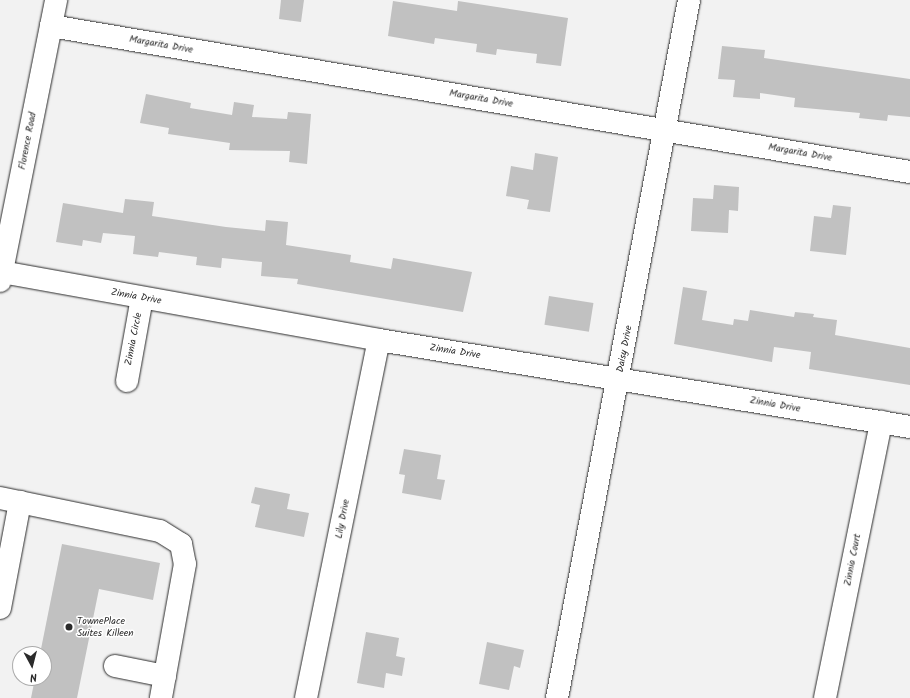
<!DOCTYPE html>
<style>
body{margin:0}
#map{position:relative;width:910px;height:698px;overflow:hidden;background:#f2f2f2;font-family:Kalam,sans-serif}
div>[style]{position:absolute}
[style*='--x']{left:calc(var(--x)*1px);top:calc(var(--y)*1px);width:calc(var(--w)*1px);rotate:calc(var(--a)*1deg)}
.building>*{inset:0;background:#c1c1c1;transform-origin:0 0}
.roads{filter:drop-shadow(0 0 1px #2b2b2b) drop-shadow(0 0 1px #2b2b2b)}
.minor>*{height:22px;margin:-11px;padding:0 11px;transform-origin:11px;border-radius:11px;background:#fff}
.dots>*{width:11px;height:11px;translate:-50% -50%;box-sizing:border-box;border:2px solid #fff;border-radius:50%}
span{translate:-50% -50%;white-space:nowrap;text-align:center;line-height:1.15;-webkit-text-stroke:3px #fff;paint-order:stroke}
.street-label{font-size:10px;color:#2b2b2b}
.poi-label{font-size:10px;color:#2b2b2b}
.left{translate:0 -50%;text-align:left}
.north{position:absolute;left:12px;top:646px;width:40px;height:40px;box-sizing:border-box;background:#fff;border:1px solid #aaa;border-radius:50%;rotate:173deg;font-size:11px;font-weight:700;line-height:16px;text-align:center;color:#2b2b2b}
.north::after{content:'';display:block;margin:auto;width:14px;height:18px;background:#2b2b2b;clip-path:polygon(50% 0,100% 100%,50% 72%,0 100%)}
</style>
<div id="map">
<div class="building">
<i style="clip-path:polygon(281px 0,304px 0,301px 22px,279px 19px)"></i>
<i style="clip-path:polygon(393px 1px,457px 11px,458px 1px,568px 18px,561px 66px,536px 63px,537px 54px,497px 49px,496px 55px,476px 52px,477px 44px,435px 38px,434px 44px,388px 36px)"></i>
<i style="clip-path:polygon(722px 46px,765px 50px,764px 58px,910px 79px,910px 117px,888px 115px,887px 121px,859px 118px,860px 113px,794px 107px,795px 98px,760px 93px,760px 99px,733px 97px,735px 80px,718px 79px)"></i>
<i style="clip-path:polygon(146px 94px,191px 103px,190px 108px,232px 115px,234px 102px,254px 105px,252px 117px,287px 119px,288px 112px,311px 114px,307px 164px,289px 162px,290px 151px,229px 150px,230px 143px,168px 134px,169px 128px,140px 123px)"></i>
<i style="clip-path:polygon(535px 153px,558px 157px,550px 212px,527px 209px,529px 200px,506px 196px,511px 166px,533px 170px)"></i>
<i style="clip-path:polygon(714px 185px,739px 187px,738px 211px,729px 210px,728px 233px,691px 231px,693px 198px,713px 199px)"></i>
<i style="clip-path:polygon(125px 199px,154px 202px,152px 216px,226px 227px,265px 231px,266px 220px,288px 222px,286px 245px,351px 255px,350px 262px,391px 269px,393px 258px,472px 272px,463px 312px,297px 284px,298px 279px,261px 276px,262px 262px,222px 258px,221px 268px,196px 265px,197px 257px,159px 252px,158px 257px,133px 254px,135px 236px,103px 233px,101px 243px,83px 240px,82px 246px,56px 242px,63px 203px,123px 213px)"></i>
<i style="clip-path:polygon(833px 205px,851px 207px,846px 255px,810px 251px,814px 216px,831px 218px)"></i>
<i style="clip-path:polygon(683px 287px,707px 291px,702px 320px,733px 325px,734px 319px,748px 321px,750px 310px,794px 317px,795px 312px,814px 314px,813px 317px,837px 320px,835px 335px,910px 348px,910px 385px,809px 369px,811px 352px,774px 347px,772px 362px,674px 344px)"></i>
<i style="left:549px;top:296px;width:45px;height:29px;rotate:9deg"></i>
<i style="clip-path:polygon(404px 449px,441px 455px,437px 479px,445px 480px,441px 500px,402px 493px,405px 475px,399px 474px)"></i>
<i style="clip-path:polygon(255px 487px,290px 494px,287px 509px,309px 513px,304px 537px,255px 527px,260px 505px,251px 503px)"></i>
<i style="clip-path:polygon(62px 544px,160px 563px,153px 600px,99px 589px,77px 698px,31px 698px,35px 678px,44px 678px,44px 654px,40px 654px)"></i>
<i style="clip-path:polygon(366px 632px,399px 638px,396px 656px,405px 658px,402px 676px,386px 673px,384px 688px,357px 683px)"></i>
<i style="clip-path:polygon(487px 642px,524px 650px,520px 668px,514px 666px,509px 690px,479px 684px)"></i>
</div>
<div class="roads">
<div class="minor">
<i style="--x:51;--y:26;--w:871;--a:9.65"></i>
<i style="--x:2;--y:272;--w:383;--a:10.2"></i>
<i style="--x:379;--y:340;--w:538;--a:9.3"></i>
<i style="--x:0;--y:281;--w:287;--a:-78.7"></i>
<i style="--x:127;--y:381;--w:84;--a:-79.8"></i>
<i style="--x:0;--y:498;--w:163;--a:11.7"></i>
<i style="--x:160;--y:531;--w:25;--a:32"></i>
<i style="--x:181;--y:544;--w:20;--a:79"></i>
<i style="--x:185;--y:564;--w:136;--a:100.2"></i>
<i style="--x:0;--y:608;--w:108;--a:-79.3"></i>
<i style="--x:115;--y:666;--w:51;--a:11.3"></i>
<i style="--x:306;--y:698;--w:365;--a:-78.5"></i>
<i style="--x:557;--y:698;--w:710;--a:-79.29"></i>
<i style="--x:825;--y:698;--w:282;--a:-78.5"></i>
</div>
</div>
<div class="dots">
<i style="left:69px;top:627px;background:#2b2b2b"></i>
</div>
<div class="street-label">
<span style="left:161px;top:45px;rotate:10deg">Margarita Drive</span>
<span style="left:481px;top:99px;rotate:10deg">Margarita Drive</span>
<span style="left:28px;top:141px;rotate:-79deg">Florence Road</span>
<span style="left:800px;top:153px;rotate:10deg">Margarita Drive</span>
<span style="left:136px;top:297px;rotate:10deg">Zinnia Drive</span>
<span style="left:134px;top:339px;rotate:-79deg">Zinnia Circle</span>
<span style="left:625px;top:349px;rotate:-79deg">Daisy Drive</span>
<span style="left:455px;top:352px;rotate:9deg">Zinnia Drive</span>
<span style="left:775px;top:405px;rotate:10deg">Zinnia Drive</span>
<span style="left:343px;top:519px;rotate:-79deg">Lily Drive</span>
<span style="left:853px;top:560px;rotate:-79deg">Zinnia Court</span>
</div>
<div class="poi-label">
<span class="left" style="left:77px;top:627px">TownePlace<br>Suites Killeen</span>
</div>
<div class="north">N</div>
</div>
